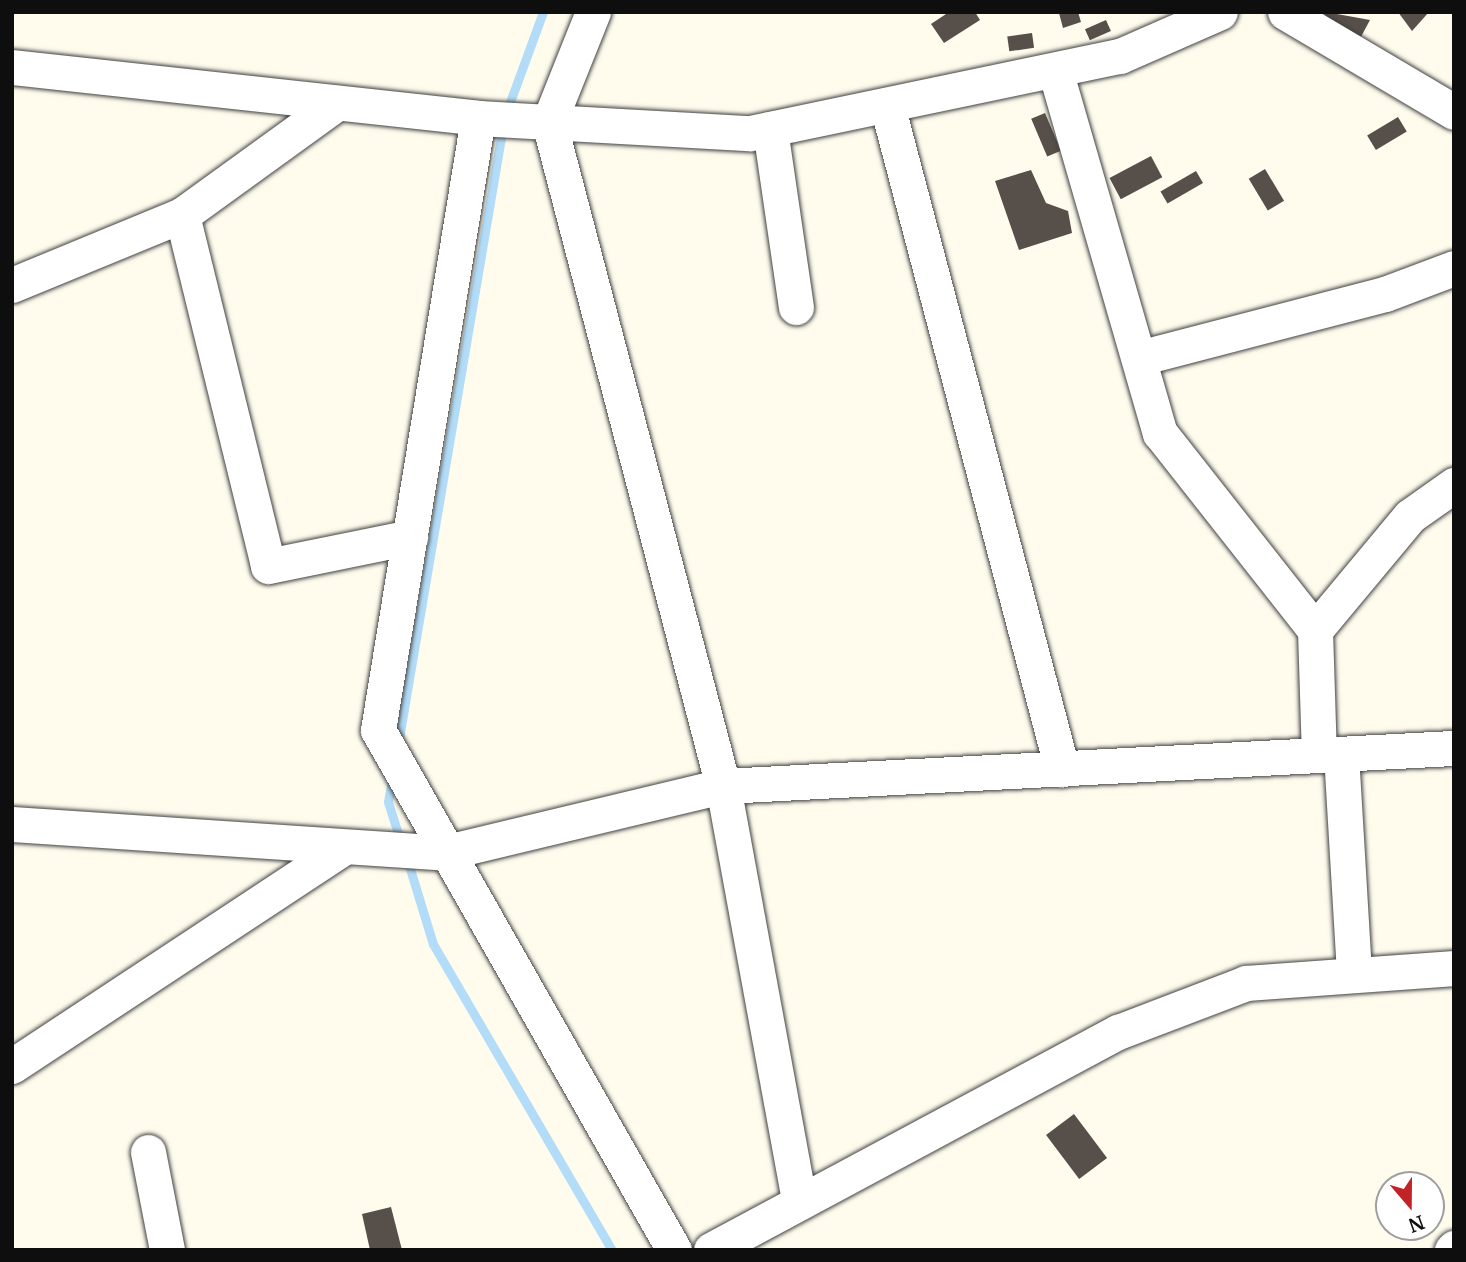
<!DOCTYPE html>
<style>
body{margin:0}
#map{position:relative;width:1466px;height:1262px;overflow:hidden;background:#fffcee;font-family:Merriweather,serif}
div>[style]{position:absolute}
[style*='--x']{left:calc(var(--x)*1px);top:calc(var(--y)*1px);width:calc(var(--w)*1px);rotate:calc(var(--a)*1deg)}
.stream>*{height:9px;margin:-4.5px;padding:0 4.5px;transform-origin:4.5px;border-radius:4.5px;background:#b2dcf7}
.building>*{inset:0;background:#574f4a;transform-origin:0 0}
.roads{filter:drop-shadow(0 0 2px #414141) drop-shadow(0 0 2px #414141)}
.street>*{height:35px;margin:-17.5px;padding:0 17.5px;transform-origin:17.5px;border-radius:17.5px;background:#fff}
span{translate:-50% -50%;white-space:nowrap;text-align:center;line-height:1.15;-webkit-text-stroke:7px #fff;paint-order:stroke}
.frame{position:absolute;inset:0;border:14px solid #0e0e0e;pointer-events:none}
.north{position:absolute;left:1375px;top:1171px;width:70px;height:70px;box-sizing:border-box;background:#fff;border:2px solid #9f9f9f;border-radius:50%;rotate:160deg;font-size:19px;font-weight:700;line-height:28px;text-align:center;color:#0e0e0e}
.north::after{content:'';display:block;margin:auto;width:24px;height:32px;background:#c12327;clip-path:polygon(50% 0,100% 100%,50% 72%,0 100%)}
</style>
<div id="map">
<div class="stream">
<i style="--x:506;--y:113;--w:108;--a:-69.9"></i>
<i style="--x:398;--y:744;--w:627;--a:-80.36"></i>
<i style="--x:392;--y:779;--w:23;--a:100"></i>
<i style="--x:388;--y:802;--w:43;--a:72.4"></i>
<i style="--x:407;--y:859;--w:89;--a:73"></i>
<i style="--x:433;--y:944;--w:355;--a:59.7"></i>
</div>
<div class="building">
<i style="clip-path:polygon(949px 12px,975px 12px,980px 20px,944px 43px,931px 24px)"></i>
<i style="clip-path:polygon(1078px 12px,1081px 22px,1063px 28px,1059px 13px)"></i>
<i style="clip-path:polygon(1326px 12px,1370px 20px,1356px 46px,1318px 28px)"></i>
<i style="clip-path:polygon(1398px 12px,1429px 12px,1412px 31px)"></i>
<i style="left:1106px;top:20px;width:12px;height:23px;rotate:66deg"></i>
<i style="left:1032px;top:33px;width:15px;height:25px;rotate:82deg"></i>
<i style="left:1045px;top:113px;width:41px;height:15px;rotate:67deg"></i>
<i style="left:1398px;top:117px;width:17px;height:36px;rotate:59deg"></i>
<i style="left:1151px;top:156px;width:24px;height:47px;rotate:62deg"></i>
<i style="left:1265px;top:169px;width:37px;height:19px;rotate:59deg"></i>
<i style="clip-path:polygon(1031px 170px,1046px 203px,1068px 211px,1072px 233px,1019px 250px,995px 181px)"></i>
<i style="left:1196px;top:171px;width:14px;height:41px;rotate:60deg"></i>
<i style="left:1074px;top:1114px;width:55px;height:35px;rotate:53deg"></i>
<i style="clip-path:polygon(391px 1207px,402px 1250px,370px 1250px,362px 1214px)"></i>
</div>
<div class="roads">
<div class="street">
<i style="--x:593;--y:12;--w:118;--a:111.8"></i>
<i style="--x:549;--y:122;--w:686;--a:75.32"></i>
<i style="--x:723;--y:786;--w:423;--a:79.6"></i>
<i style="--x:1285;--y:12;--w:196;--a:30.6"></i>
<i style="--x:12;--y:67;--w:469;--a:6.2"></i>
<i style="--x:478;--y:118;--w:272;--a:3.2"></i>
<i style="--x:750;--y:133;--w:378;--a:-11.8"></i>
<i style="--x:1120;--y:56;--w:109;--a:-23.7"></i>
<i style="--x:1055;--y:70;--w:378;--a:73.9"></i>
<i style="--x:1160;--y:433;--w:251;--a:51.8"></i>
<i style="--x:1315;--y:630;--w:125;--a:88.2"></i>
<i style="--x:887;--y:105;--w:687;--a:75.24"></i>
<i style="--x:478;--y:118;--w:620;--a:99.28"></i>
<i style="--x:378;--y:730;--w:598;--a:60.35"></i>
<i style="--x:770;--y:129;--w:180;--a:81.7"></i>
<i style="--x:182;--y:215;--w:361;--a:76.2"></i>
<i style="--x:268;--y:566;--w:145;--a:-11.5"></i>
<i style="--x:12;--y:285;--w:184;--a:-22.4"></i>
<i style="--x:182;--y:215;--w:191;--a:-35.9"></i>
<i style="--x:1139;--y:358;--w:254;--a:-14.6"></i>
<i style="--x:1385;--y:294;--w:74;--a:-20.6"></i>
<i style="--x:1315;--y:630;--w:148;--a:-50.2"></i>
<i style="--x:1410;--y:516;--w:54;--a:-35.2"></i>
<i style="--x:1341;--y:754;--w:221;--a:86.6"></i>
<i style="--x:12;--y:824;--w:432;--a:3.8"></i>
<i style="--x:443;--y:853;--w:288;--a:-13.5"></i>
<i style="--x:723;--y:786;--w:732;--a:-2.98"></i>
<i style="--x:12;--y:1066;--w:398;--a:-33.4"></i>
<i style="--x:148;--y:1152;--w:100;--a:79"></i>
<i style="--x:711;--y:1250;--w:462;--a:-28.2"></i>
<i style="--x:1118;--y:1032;--w:137;--a:-20.9"></i>
<i style="--x:1246;--y:983;--w:209;--a:-4.1"></i>
<i style="--x:1452;--y:1250;--w:3;--a:-45"></i>
</div>
</div>
<div class="frame"></div>
<div class="north">N</div>
</div>
